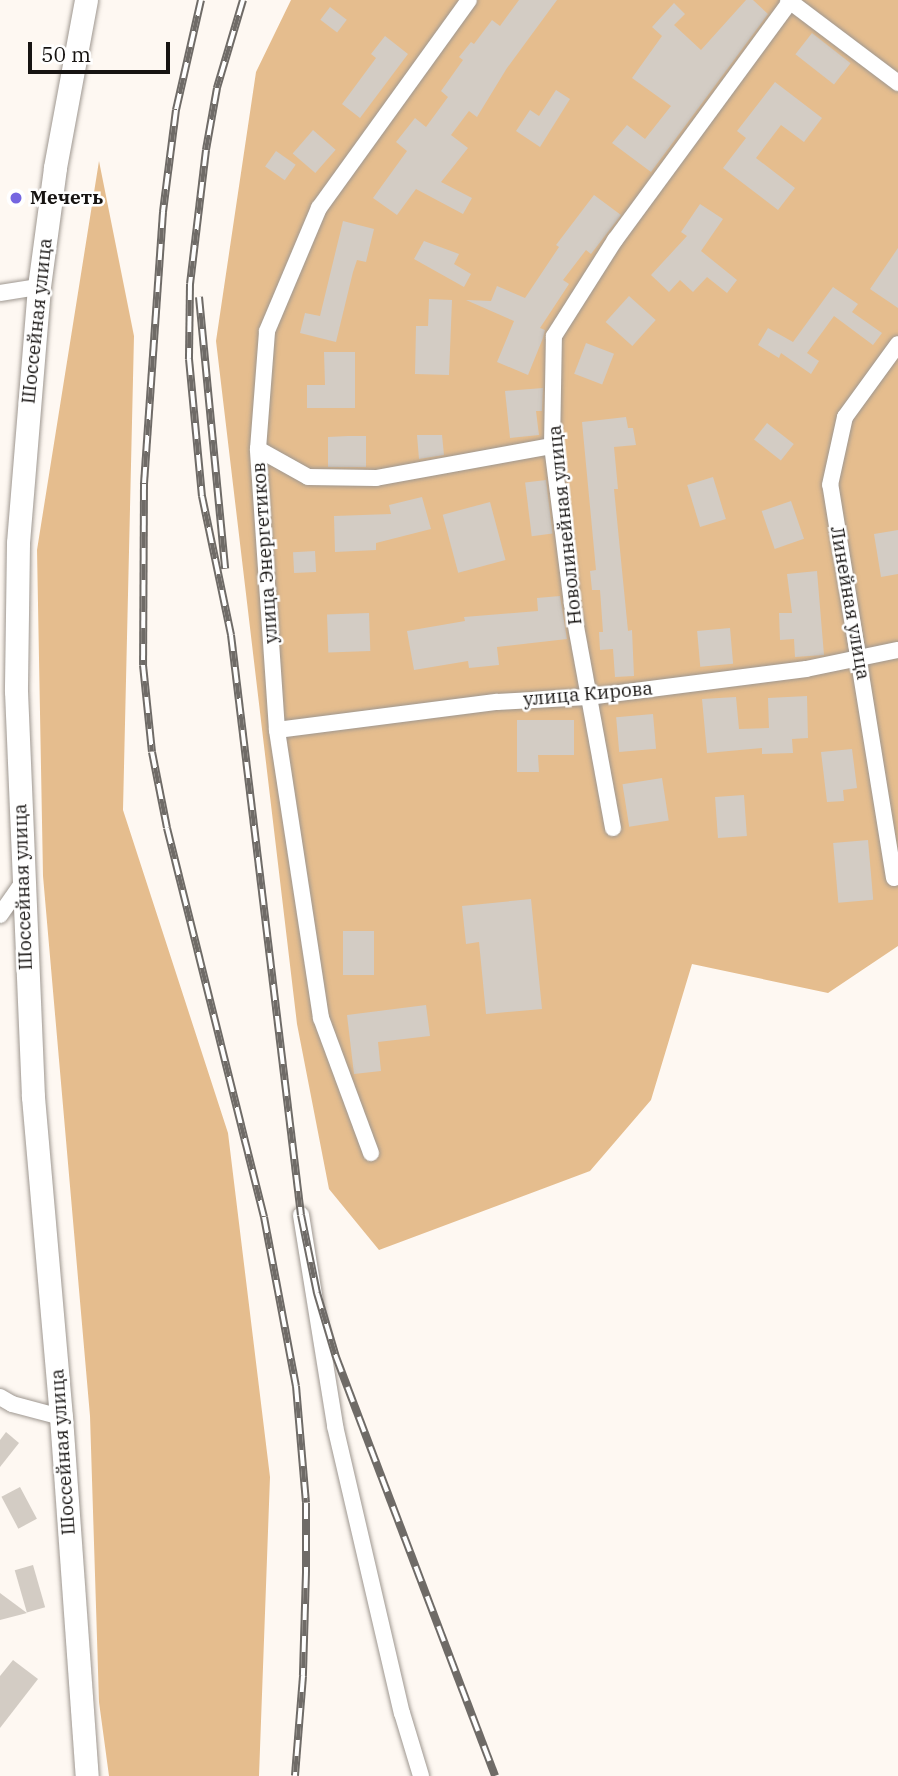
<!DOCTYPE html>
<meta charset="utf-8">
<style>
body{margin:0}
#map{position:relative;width:898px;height:1776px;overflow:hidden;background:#fef8f2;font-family:"IBM Plex Serif",serif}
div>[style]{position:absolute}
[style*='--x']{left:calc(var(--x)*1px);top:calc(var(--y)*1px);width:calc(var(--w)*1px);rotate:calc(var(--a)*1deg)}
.green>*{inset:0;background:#e5bd8e}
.building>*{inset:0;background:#d3ccc4;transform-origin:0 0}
.roads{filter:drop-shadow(0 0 2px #9e9790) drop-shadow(0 0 2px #9e9790)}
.minor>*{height:16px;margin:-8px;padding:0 8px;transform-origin:8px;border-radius:8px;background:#fff}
.secondary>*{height:23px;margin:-11.5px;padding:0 11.5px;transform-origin:11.5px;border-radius:11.5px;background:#fff}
.rail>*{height:8px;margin-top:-4px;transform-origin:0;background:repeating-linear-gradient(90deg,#fff 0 16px,#6f6b67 0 32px);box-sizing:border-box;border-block:2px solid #6f6b67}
.dots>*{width:19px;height:19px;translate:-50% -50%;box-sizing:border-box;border:4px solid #fff;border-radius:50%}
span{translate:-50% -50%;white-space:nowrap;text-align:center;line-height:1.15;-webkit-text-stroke:5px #fff;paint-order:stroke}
.poi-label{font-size:19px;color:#171412;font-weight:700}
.left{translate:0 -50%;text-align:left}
.street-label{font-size:19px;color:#171412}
.scale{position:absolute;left:28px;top:42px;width:142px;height:32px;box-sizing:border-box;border:4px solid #171412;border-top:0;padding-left:9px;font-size:21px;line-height:24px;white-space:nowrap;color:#171412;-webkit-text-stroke:5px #fff;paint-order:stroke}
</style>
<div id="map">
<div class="green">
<i style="clip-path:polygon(291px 0,898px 0,898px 946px,828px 993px,692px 964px,651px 1100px,590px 1171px,379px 1250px,329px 1189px,297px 1024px,216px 341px,256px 72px)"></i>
<i style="clip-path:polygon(99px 161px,134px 336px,123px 810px,228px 1133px,270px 1477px,259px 1776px,109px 1776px,99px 1702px,90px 1416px,43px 876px,37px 550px)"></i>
</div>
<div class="building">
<i style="clip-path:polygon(519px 0,557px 0,507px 68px,477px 117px,469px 111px,451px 135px,468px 148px,441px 182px,472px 198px,463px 214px,416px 189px,397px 215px,373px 198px,407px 151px,396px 142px,415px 118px,426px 127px,448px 97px,441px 91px,463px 60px,459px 57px,471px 42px,474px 44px,492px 20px,500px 26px)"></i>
<i style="clip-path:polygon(746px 0,753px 0,768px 14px,651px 172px,612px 143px,627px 125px,645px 139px,671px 106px,632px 78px,662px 36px,652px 27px,674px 3px,685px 14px,674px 25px,701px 50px)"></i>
<i style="left:330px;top:7px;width:21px;height:16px;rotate:37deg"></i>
<i style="left:812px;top:33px;width:49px;height:27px;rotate:38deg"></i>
<i style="clip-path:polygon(385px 36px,408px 54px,360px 118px,342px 104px,376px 58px,371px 54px)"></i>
<i style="clip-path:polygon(775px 82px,822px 118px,804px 142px,781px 125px,756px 158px,795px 188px,778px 210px,723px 168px,746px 138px,737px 131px)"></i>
<i style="clip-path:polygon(556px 90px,570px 99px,540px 147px,516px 131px,530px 110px,539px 116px)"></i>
<i style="left:313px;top:130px;width:30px;height:31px;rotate:41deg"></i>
<i style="left:276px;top:151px;width:24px;height:19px;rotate:35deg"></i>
<i style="clip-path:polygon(594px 195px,621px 215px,591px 254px,586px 250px,563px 280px,569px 284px,540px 328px,545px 330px,543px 338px,528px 375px,497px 362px,514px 321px,466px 300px,491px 301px,497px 286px,525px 298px,559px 247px,556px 245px)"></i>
<i style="clip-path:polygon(700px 204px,723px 219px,701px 251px,737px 280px,727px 293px,707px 277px,693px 292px,680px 280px,669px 292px,651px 275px,687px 236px,681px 232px)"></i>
<i style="clip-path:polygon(343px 221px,374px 229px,366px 262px,357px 260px,353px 272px,336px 342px,300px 333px,305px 313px,320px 316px)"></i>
<i style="clip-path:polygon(424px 241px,459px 254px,454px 264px,471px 274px,464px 287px,414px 259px)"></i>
<i style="clip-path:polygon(898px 248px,898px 308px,870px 289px)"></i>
<i style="clip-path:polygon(833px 287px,858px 304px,852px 312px,882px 333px,873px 345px,834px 316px,807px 353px,819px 361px,811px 374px,781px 353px,779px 358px,758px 345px,768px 328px,793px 342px)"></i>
<i style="left:629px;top:296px;width:36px;height:35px;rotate:42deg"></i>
<i style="clip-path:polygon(429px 299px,452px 300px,449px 375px,415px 374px,416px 326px,428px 326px)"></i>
<i style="left:586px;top:343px;width:30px;height:33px;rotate:21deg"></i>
<i style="clip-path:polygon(324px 352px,355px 352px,355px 408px,307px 408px,307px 385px,325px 385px)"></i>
<i style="clip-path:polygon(543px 388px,542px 411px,536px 411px,539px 435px,510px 438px,505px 391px)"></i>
<i style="clip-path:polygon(626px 417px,628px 428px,633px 428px,636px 445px,614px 447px,618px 489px,614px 489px,628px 631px,632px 630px,634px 676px,615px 677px,613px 649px,600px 650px,599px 632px,603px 632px,600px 590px,592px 590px,590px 571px,596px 570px,582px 422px)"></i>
<i style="left:767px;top:423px;width:34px;height:21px;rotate:38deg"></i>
<i style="clip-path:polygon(417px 435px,442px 435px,444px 455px,419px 459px)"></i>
<i style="clip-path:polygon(348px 436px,366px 436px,366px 467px,328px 467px,328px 437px)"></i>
<i style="left:713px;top:477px;width:44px;height:27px;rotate:73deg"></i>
<i style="left:546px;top:480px;width:54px;height:21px;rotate:83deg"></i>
<i style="clip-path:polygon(422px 497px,431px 529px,376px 543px,376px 550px,335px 552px,334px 516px,391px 514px,389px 505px)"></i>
<i style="left:791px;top:501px;width:40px;height:31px;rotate:71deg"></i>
<i style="left:490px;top:502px;width:60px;height:49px;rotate:75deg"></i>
<i style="clip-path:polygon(898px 530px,898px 574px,881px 577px,874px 534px)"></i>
<i style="left:315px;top:551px;width:21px;height:22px;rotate:87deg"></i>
<i style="clip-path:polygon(817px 571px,824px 655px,795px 657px,794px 639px,780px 640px,779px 613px,792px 613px,787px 574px)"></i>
<i style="clip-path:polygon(560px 596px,567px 639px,497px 647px,499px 665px,469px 668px,468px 661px,414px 670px,407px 631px,465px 621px,464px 617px,538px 611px,537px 598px)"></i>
<i style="left:369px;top:613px;width:38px;height:42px;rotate:88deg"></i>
<i style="left:730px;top:628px;width:36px;height:33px;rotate:85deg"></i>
<i style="clip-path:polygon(807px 696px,808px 738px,792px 739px,793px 753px,762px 754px,762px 748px,707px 753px,702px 699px,736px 697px,739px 729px,769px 728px,768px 698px)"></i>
<i style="left:653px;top:714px;width:35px;height:37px;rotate:85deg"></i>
<i style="clip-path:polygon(517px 720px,574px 720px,574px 755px,538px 755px,539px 772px,517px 772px)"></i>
<i style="clip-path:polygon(852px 749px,857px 788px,843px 790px,844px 801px,827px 802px,821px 752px)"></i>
<i style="left:662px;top:778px;width:43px;height:40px;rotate:81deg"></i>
<i style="left:744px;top:795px;width:41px;height:29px;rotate:86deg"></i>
<i style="left:868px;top:840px;width:60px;height:35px;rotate:85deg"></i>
<i style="clip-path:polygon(531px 899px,542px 1009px,486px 1014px,479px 942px,466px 944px,462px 906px)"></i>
<i style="left:343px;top:931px;width:31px;height:44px"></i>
<i style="clip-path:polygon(426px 1005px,430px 1036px,378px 1042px,381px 1071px,354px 1074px,347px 1015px)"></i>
<i style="clip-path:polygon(6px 1432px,19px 1443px,0 1467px,0 1440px)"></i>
<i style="left:20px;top:1487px;width:36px;height:21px;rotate:62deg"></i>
<i style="left:33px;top:1565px;width:44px;height:19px;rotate:74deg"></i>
<i style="clip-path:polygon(0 1593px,27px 1613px,0 1620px)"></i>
<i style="clip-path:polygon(13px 1660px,38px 1679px,0 1728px,0 1676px)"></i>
</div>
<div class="roads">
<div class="minor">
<i style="--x:788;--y:0;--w:138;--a:37"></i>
<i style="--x:0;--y:293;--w:39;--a:-9"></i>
<i style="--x:258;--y:449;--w:57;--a:29.2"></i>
<i style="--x:308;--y:477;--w:68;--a:0.8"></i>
<i style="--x:376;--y:478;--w:179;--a:-10.3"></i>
<i style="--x:277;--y:730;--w:222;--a:-7.3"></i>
<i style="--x:497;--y:702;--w:91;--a:-3.1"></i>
<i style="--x:588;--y:697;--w:220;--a:-7.3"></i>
<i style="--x:806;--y:669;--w:94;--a:-11.7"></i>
<i style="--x:613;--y:828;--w:228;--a:-100.4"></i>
<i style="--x:572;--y:604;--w:159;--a:-97.2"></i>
<i style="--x:552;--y:446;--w:110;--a:-89"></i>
<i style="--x:554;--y:336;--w:114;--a:-57.6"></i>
<i style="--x:615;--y:240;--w:298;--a:-53.7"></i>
<i style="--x:894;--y:878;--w:398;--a:-99.2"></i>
<i style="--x:830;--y:485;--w:70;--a:-77.6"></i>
<i style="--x:845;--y:417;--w:90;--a:-54"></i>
<i style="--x:0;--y:915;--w:38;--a:-55"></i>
<i style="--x:371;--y:1153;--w:144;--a:-110.3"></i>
<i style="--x:321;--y:1018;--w:291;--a:-98.7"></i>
<i style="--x:277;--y:730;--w:282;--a:-93.9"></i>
<i style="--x:258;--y:449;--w:118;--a:-85.6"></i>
<i style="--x:267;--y:331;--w:134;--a:-67.1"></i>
<i style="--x:319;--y:208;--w:256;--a:-54.2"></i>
<i style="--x:301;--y:1215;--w:214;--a:80.8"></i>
<i style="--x:335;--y:1426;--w:295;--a:76.9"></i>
<i style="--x:402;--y:1713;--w:66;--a:73.2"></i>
<i style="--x:0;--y:1397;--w:14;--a:30"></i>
<i style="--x:12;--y:1404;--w:51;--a:14.9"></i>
</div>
<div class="secondary">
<i style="--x:86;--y:0;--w:171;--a:100.5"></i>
<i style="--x:55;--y:168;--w:120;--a:97.7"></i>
<i style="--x:39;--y:287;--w:257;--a:94.7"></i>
<i style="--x:18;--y:543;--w:148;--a:90.8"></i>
<i style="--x:16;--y:691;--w:406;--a:87.6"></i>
<i style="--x:33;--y:1097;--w:321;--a:85"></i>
<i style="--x:61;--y:1417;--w:360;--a:85.9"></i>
</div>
</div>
<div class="rail">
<i style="--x:201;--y:0;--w:113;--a:102.8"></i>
<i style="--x:176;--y:110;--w:103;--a:97.3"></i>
<i style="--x:163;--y:212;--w:273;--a:94"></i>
<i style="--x:144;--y:484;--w:181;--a:90.3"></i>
<i style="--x:143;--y:665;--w:87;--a:84.1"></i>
<i style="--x:152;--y:752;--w:77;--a:78.8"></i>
<i style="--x:167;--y:828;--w:401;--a:76"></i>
<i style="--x:264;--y:1217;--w:172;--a:79.3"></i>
<i style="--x:296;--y:1386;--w:117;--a:85.1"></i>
<i style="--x:306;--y:1503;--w:69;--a:90"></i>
<i style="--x:306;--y:1572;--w:104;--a:91.7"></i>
<i style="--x:303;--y:1676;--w:100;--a:94.6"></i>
<i style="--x:243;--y:0;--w:92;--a:106.5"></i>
<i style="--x:217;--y:88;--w:63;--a:100.1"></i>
<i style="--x:206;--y:150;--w:135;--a:96.8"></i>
<i style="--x:190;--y:284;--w:75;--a:90.8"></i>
<i style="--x:189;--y:359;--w:138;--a:84.6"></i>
<i style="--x:202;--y:496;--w:142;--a:78.2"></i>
<i style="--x:231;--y:635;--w:584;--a:83.12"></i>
<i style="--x:301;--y:1215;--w:80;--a:78.4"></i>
<i style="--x:317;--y:1293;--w:67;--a:73.5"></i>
<i style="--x:336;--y:1357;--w:448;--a:69.2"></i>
<i style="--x:199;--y:297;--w:273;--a:84.5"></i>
</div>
<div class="dots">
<i style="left:16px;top:198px;background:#7565e0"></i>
</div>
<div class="poi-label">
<span class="left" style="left:30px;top:198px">Мечеть</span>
</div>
<div class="street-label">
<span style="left:37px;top:321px;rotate:-84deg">Шоссейная улица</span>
<span style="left:565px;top:525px;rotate:-96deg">Новолинейная улица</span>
<span style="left:265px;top:553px;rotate:-94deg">улица Энергетиков</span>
<span style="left:850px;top:603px;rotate:80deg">Линейная улица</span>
<span style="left:588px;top:694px;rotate:-5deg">улица Кирова</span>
<span style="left:23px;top:887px;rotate:-92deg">Шоссейная улица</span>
<span style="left:63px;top:1452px;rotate:-94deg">Шоссейная улица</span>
</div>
<div class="scale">50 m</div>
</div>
